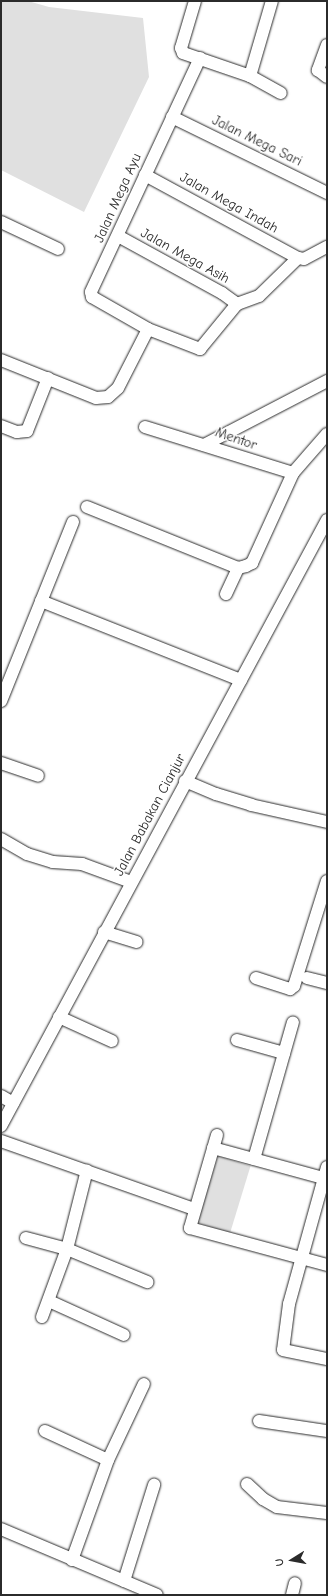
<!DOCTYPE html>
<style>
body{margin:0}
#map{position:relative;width:328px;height:1596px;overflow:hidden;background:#fff;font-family:"Comic Neue",sans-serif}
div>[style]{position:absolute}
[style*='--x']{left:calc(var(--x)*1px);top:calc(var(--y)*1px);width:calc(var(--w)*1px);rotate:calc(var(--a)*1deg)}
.green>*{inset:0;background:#e0e0e0;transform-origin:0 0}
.roads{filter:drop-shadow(0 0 1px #2b2b2b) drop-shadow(0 0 1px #2b2b2b)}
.minor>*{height:12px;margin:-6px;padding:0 6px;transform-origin:6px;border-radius:6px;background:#fff}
span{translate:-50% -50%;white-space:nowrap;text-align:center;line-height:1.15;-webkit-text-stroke:3px #fff;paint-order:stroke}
.street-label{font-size:14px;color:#2b2b2b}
.frame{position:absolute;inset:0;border:2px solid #2b2b2b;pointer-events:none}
.north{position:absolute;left:272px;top:1540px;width:40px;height:40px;-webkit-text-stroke:3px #fff;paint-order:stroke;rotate:259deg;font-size:11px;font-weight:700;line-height:16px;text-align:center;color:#2b2b2b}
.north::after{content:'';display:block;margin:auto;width:14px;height:18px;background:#2b2b2b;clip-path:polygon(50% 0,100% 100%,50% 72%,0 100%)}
</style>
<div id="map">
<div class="green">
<i style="clip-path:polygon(1px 1px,28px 1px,49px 7px,143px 18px,149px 77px,84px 212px,1px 170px)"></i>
<i style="left:218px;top:1156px;width:34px;height:70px;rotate:17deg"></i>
</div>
<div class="roads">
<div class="minor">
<i style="--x:195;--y:1;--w:49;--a:106.6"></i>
<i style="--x:181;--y:48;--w:5;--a:68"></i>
<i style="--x:183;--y:53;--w:71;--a:18.9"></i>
<i style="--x:250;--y:76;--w:35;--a:29"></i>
<i style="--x:327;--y:45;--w:27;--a:110"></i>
<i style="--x:318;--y:70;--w:11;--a:38"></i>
<i style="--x:200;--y:58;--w:258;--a:115"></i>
<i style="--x:91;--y:292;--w:5;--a:79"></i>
<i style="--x:92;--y:297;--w:64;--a:29.7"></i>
<i style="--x:148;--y:329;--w:56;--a:21"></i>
<i style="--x:200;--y:349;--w:58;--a:-50.6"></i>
<i style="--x:237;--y:304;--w:23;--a:-20"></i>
<i style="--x:259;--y:296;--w:54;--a:-44.3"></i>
<i style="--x:298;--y:258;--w:6;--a:9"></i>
<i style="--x:304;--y:259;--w:26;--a:-28"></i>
<i style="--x:250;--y:76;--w:78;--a:-73.7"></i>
<i style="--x:172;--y:117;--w:173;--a:26.1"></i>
<i style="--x:145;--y:175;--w:174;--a:28.5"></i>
<i style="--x:1;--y:222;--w:63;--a:25.3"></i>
<i style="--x:118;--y:236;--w:119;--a:28.7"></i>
<i style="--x:222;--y:293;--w:19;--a:36"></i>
<i style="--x:1;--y:360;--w:102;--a:21.8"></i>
<i style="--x:96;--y:398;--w:12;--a:-5"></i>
<i style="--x:108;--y:397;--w:13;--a:-42"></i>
<i style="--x:118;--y:388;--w:66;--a:-63"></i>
<i style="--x:1;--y:426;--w:17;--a:21"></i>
<i style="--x:17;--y:432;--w:10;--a:-6"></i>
<i style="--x:27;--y:431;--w:57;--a:-68.4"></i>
<i style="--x:145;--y:427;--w:155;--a:17.3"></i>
<i style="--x:204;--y:445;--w:139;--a:-27.5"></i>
<i style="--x:87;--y:507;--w:163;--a:22"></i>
<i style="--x:238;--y:568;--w:8;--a:-14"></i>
<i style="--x:246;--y:566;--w:7;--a:-27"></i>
<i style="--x:252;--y:563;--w:99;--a:-65.5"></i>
<i style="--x:293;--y:473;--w:52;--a:-48.9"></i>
<i style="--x:226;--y:594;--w:29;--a:-65"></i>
<i style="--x:41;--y:601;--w:215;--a:21.6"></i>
<i style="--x:1;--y:701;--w:193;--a:-68.1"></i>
<i style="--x:1;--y:763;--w:39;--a:19"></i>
<i style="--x:185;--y:781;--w:34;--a:23"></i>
<i style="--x:216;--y:794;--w:37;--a:17"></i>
<i style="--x:251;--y:805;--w:78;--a:12.6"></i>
<i style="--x:1;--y:839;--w:30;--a:30"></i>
<i style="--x:27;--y:854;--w:27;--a:17"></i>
<i style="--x:53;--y:862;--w:29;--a:4"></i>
<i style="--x:82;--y:864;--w:52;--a:20.2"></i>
<i style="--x:104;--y:932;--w:34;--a:17"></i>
<i style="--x:256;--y:978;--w:36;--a:18"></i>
<i style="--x:290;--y:989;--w:5;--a:-37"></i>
<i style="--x:294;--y:986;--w:110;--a:-72.6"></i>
<i style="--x:307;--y:978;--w:21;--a:14"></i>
<i style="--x:59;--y:1017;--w:58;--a:24.4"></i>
<i style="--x:237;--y:1040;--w:49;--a:15.5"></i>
<i style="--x:1;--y:1096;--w:14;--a:30"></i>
<i style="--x:1;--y:1126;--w:688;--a:-61.72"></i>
<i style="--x:217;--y:1135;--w:97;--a:106.2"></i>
<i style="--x:190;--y:1228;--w:142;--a:15.1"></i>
<i style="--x:1;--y:1141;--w:205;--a:19.4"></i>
<i style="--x:213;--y:1148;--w:118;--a:15.2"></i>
<i style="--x:254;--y:1159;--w:142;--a:-74.1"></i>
<i style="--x:327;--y:1167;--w:142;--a:105.5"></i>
<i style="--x:289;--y:1304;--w:46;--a:97.4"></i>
<i style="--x:283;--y:1350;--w:45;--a:11.6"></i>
<i style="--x:26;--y:1238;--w:42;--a:15"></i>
<i style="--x:67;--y:1249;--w:87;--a:22.4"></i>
<i style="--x:49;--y:1301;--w:82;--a:24.4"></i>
<i style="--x:42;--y:1317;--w:72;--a:-69.8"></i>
<i style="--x:67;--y:1249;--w:81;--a:-75.8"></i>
<i style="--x:259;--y:1421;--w:69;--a:8.4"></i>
<i style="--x:45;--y:1431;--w:69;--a:24.7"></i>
<i style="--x:247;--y:1484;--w:22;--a:43"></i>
<i style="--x:263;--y:1499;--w:16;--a:30"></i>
<i style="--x:277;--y:1507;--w:50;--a:6.8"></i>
<i style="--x:1;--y:1529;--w:169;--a:22.9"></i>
<i style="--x:72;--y:1560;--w:106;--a:-70.2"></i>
<i style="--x:108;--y:1460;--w:84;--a:-64.7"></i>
<i style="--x:124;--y:1581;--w:101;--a:-72.6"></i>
<i style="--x:292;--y:1595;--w:12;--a:-76"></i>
</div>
</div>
<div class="street-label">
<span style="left:257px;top:141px;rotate:26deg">Jalan Mega Sari</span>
<span style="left:118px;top:198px;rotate:-66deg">Jalan Mega Ayu</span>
<span style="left:229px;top:203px;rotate:29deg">Jalan Mega Indah</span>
<span style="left:185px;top:256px;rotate:29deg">Jalan Mega Asih</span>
<span style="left:236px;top:439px;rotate:19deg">Mentor</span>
<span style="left:150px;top:815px;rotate:-62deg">Jalan Babakan Cianjur</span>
</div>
<div class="frame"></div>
<div class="north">U</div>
</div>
